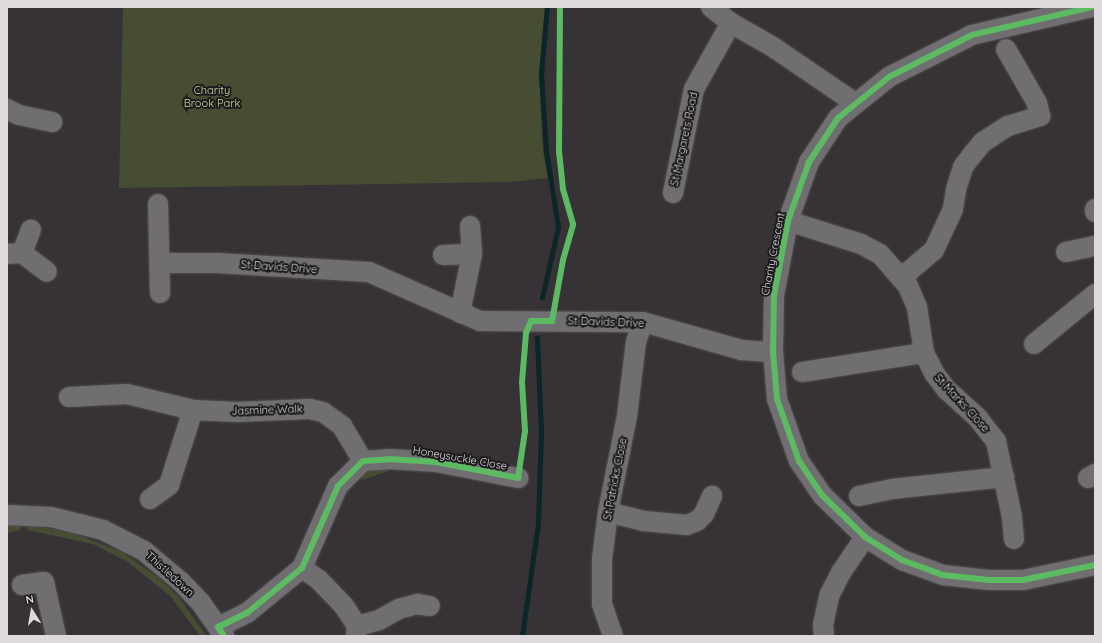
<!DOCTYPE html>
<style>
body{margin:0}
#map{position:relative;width:1102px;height:643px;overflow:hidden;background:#363236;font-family:Quicksand,sans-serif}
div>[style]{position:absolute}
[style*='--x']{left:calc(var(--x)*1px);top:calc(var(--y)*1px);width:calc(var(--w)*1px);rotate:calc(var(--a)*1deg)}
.green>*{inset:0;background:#464d33}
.stream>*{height:4.5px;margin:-2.25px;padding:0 2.25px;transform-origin:2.25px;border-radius:2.25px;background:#0b2627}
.roads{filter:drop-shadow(0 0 1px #535053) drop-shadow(0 0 1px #535053)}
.minor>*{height:20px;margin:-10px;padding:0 10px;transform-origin:10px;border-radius:10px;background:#706e70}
.cycleway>*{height:6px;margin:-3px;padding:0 3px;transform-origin:3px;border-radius:3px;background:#5cba63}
span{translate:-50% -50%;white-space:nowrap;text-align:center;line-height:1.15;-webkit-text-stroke:4px #1c1a1d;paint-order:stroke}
.park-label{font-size:11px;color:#c8db9a}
.street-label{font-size:11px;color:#ddd9dd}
.frame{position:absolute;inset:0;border:8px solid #ddd9dd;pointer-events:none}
.north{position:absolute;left:12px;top:591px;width:40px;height:40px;-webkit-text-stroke:3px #1c1a1d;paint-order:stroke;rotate:349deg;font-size:11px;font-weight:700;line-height:16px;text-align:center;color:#ddd9dd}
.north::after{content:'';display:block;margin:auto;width:14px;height:18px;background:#ddd9dd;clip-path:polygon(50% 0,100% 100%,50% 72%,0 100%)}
</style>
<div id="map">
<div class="green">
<i style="clip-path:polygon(123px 7px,545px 7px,539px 74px,543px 151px,548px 178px,511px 182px,119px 188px)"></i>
<i style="clip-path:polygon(393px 469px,363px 480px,361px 474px,369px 470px)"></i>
<i style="clip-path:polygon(7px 525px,22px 525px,20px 530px,7px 533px)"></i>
<i style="clip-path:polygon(27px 525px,71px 532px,122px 552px,159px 578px,177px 595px,207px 636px,200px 636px,171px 597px,128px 562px,93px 544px,27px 530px)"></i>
</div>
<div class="stream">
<i style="--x:542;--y:298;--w:73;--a:-77.3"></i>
<i style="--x:558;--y:227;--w:77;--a:-99"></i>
<i style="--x:546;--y:151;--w:77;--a:-93.7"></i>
<i style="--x:541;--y:74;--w:67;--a:-84.9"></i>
<i style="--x:522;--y:636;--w:114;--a:-81.9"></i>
<i style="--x:538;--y:523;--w:92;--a:-88.1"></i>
<i style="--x:541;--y:431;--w:93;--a:-92.5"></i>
</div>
<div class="roads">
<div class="minor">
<i style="--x:711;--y:7;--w:26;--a:39"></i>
<i style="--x:731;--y:23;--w:48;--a:29.7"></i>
<i style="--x:773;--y:47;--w:99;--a:34.3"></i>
<i style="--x:1092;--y:7;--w:123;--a:166.9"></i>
<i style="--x:972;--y:35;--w:93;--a:153.2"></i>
<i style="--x:889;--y:77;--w:65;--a:141.2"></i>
<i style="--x:838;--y:118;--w:53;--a:123.4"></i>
<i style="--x:809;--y:162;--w:63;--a:109.6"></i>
<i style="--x:788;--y:221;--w:76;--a:100.6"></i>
<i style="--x:774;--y:296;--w:56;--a:91"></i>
<i style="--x:773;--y:352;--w:47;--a:85.1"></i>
<i style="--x:777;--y:399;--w:66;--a:70.5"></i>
<i style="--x:799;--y:461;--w:41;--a:55.9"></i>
<i style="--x:822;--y:495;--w:60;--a:44.3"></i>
<i style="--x:865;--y:537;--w:44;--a:31.9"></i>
<i style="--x:902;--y:560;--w:44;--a:20.1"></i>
<i style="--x:943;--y:575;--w:46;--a:6.2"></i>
<i style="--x:989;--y:580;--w:34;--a:0"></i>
<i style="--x:1023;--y:580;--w:74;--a:-11.8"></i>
<i style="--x:7;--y:109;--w:13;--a:27"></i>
<i style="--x:19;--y:115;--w:34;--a:12"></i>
<i style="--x:673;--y:193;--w:106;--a:-78.6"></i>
<i style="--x:694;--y:89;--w:76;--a:-60.7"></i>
<i style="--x:158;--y:204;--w:89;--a:88.7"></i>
<i style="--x:1095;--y:209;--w:3;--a:90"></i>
<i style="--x:788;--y:221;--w:77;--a:17.5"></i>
<i style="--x:861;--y:244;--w:21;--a:28"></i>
<i style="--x:880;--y:254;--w:43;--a:48.8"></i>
<i style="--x:908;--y:286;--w:23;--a:67"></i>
<i style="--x:917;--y:307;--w:47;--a:81.3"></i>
<i style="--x:924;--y:353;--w:22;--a:63"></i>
<i style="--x:934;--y:373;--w:21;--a:53"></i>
<i style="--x:947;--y:390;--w:40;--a:42"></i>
<i style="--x:977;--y:417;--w:31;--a:52"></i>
<i style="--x:996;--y:441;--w:78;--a:78.1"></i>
<i style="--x:1012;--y:517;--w:22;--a:85"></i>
<i style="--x:1066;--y:252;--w:30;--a:-12"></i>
<i style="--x:22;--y:253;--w:31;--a:37"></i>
<i style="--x:7;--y:254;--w:15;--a:-4"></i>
<i style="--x:22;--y:253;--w:25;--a:-69"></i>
<i style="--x:443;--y:255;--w:29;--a:-2"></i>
<i style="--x:161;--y:263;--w:56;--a:0"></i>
<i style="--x:217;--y:263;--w:152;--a:3.4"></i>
<i style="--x:369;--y:272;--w:121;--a:23.8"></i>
<i style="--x:480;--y:321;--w:163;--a:0.4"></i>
<i style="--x:643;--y:322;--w:102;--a:15.9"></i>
<i style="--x:741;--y:350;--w:32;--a:4"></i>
<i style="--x:901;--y:278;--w:43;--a:-40.3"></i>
<i style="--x:934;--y:250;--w:45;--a:-65.1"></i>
<i style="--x:953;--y:209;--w:20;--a:-81"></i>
<i style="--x:956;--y:189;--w:23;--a:-72"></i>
<i style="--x:963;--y:167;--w:15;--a:-53"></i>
<i style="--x:972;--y:155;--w:17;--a:-50"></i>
<i style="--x:983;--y:142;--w:30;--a:-33"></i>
<i style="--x:1008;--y:126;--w:34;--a:-17"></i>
<i style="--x:1040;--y:116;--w:13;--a:-103"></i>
<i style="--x:1037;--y:103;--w:62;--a:-119.9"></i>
<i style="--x:460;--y:313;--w:60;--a:-78.5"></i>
<i style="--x:472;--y:254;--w:28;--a:-94"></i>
<i style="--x:1034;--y:344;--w:79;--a:-39.3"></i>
<i style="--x:802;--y:372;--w:123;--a:-8.9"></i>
<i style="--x:69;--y:397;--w:58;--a:-3"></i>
<i style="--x:127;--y:394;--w:68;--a:13.6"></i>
<i style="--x:193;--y:410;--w:44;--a:2.6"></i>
<i style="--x:237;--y:412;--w:73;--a:-2.4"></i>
<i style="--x:310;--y:409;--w:13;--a:13"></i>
<i style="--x:323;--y:412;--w:24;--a:36"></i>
<i style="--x:342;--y:426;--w:41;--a:59"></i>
<i style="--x:1088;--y:478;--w:8;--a:-30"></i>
<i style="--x:859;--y:496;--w:34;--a:-12"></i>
<i style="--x:892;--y:489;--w:113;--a:-6.1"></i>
<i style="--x:150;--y:499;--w:24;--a:-36"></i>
<i style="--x:169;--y:485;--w:79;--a:-72.3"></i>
<i style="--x:608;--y:512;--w:37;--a:14"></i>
<i style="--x:644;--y:521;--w:43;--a:5.3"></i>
<i style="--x:687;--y:525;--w:11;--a:-22"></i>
<i style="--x:697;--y:521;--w:10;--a:-45"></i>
<i style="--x:704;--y:514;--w:20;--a:-66"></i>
<i style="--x:7;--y:515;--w:44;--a:2.6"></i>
<i style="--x:51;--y:517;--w:54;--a:14"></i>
<i style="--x:103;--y:530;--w:46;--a:27.1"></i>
<i style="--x:144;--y:551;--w:47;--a:39.8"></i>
<i style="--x:180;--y:581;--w:30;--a:46"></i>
<i style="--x:201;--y:603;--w:40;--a:55.1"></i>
<i style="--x:302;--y:568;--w:19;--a:35"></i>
<i style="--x:318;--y:579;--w:37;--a:46"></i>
<i style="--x:344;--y:606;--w:24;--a:57"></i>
<i style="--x:357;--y:626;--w:10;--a:96"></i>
<i style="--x:22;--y:585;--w:22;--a:-8"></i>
<i style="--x:44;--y:582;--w:55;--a:77.5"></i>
<i style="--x:357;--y:626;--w:23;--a:-15"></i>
<i style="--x:379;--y:620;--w:23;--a:-29"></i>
<i style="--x:399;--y:609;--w:19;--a:-16"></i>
<i style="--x:417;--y:604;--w:13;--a:9"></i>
<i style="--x:218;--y:627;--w:32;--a:-26"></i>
<i style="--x:247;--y:613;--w:71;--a:-39.3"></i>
<i style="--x:302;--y:568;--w:90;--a:-66.3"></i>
<i style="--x:338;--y:486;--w:35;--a:-45"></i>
<i style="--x:363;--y:461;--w:26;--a:-4"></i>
<i style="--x:389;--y:459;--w:47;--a:3.7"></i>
<i style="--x:436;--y:462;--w:84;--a:11"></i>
<i style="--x:613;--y:636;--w:34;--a:-109"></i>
<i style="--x:602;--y:604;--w:45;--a:-90"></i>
<i style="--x:602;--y:559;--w:47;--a:-82.7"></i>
<i style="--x:608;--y:512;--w:98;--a:-78.8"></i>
<i style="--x:627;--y:416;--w:75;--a:-83.1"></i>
<i style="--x:636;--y:342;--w:21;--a:-71"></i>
<i style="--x:824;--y:636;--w:11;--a:-95"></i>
<i style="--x:823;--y:625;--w:30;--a:-78"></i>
<i style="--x:829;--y:596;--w:28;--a:-63"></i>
<i style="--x:842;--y:571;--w:41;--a:-55.9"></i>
</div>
</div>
<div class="cycleway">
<i style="--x:1092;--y:7;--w:123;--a:166.9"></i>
<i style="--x:972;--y:35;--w:93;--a:153.2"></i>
<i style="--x:889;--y:77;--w:65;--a:141.2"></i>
<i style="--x:838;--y:118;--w:53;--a:123.4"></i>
<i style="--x:809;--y:162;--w:63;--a:109.6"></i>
<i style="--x:788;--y:221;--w:76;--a:100.6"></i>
<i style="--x:774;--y:296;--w:56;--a:91"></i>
<i style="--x:773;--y:352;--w:47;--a:85.1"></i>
<i style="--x:777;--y:399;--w:66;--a:70.5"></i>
<i style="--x:799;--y:461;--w:41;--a:55.9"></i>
<i style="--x:822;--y:495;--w:60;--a:44.3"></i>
<i style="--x:865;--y:537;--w:44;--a:31.9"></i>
<i style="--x:902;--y:560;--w:44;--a:20.1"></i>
<i style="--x:943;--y:575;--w:46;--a:6.2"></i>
<i style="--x:989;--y:580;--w:34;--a:0"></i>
<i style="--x:1023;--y:580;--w:74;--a:-11.8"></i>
<i style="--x:224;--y:636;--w:11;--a:-124"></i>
<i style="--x:218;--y:627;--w:32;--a:-26"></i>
<i style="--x:247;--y:613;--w:71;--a:-39.3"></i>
<i style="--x:302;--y:568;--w:90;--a:-66.3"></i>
<i style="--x:338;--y:486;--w:35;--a:-45"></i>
<i style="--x:363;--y:461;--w:26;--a:-4"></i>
<i style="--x:389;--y:459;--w:47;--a:3.7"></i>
<i style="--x:436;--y:462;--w:84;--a:11"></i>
<i style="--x:518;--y:478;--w:48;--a:-81.5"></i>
<i style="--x:525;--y:431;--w:49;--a:-93.5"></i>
<i style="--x:522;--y:382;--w:49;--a:-85.3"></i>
<i style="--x:526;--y:333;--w:13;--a:-67"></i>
<i style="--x:531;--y:321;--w:21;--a:0"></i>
<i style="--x:552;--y:321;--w:62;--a:-79.8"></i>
<i style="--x:563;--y:260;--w:37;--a:-74"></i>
<i style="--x:573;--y:224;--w:36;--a:-106"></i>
<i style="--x:563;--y:189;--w:37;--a:-96"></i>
<i style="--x:559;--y:152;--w:145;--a:-89.6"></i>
</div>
<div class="park-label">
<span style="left:212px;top:97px">Charity<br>Brook Park</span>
</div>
<div class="street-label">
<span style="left:684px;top:139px;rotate:-78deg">St Margarets Road</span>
<span style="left:773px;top:254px;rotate:-79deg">Charity Crescent</span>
<span style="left:279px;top:267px;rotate:4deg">St Davids Drive</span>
<span style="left:606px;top:322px;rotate:2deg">St Davids Drive</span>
<span style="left:962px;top:403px;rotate:47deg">St Marks Close</span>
<span style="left:267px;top:410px;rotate:-2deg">Jasmine Walk</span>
<span style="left:460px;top:458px;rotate:10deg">Honeysuckle Close</span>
<span style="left:615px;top:479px;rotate:-79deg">St Patricks Close</span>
<span style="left:170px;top:574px;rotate:42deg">Thistledown</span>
</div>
<div class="frame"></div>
<div class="north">N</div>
</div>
